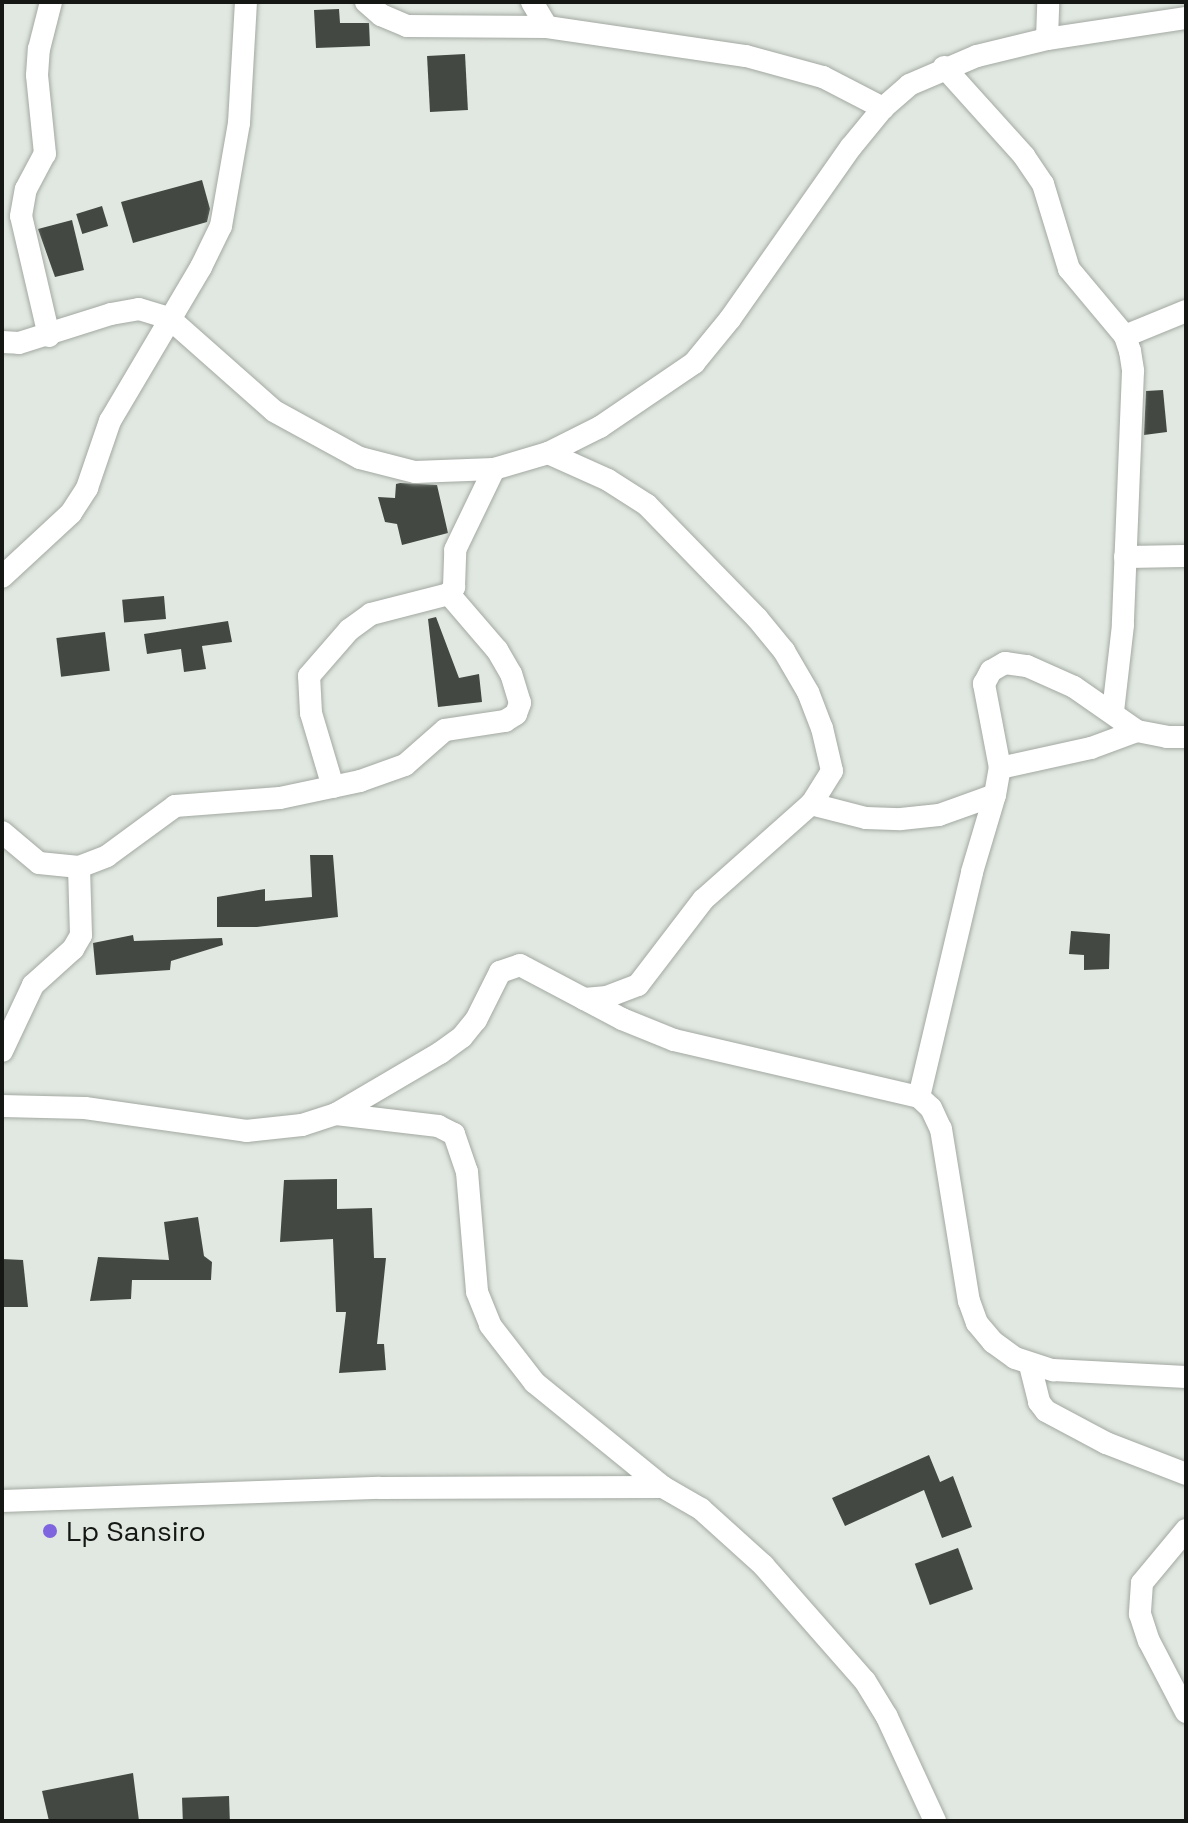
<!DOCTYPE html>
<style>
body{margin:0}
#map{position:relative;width:1188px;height:1823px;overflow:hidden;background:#e1e8e1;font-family:"Space Grotesk",sans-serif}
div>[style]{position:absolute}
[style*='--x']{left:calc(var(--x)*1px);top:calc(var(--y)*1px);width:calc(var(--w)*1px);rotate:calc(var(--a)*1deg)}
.building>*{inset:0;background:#434843;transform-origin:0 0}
.roads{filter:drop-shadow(0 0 2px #a3a9a2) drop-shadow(0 0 2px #a3a9a2)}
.street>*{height:22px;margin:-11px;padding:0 11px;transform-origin:11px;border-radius:11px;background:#fff}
.dots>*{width:22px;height:22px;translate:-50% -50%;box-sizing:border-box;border:4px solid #e1e8e1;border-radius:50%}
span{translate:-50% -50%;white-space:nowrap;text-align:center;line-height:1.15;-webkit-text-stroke:8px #e1e8e1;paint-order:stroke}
.poi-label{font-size:28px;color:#151715}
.left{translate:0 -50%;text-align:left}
.frame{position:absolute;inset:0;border:4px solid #151715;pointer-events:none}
</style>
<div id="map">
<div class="building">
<i style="clip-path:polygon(339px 9px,340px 23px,369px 23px,370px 46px,316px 48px,314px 10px)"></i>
<i style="left:465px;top:54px;width:56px;height:38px;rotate:87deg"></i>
<i style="clip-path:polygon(202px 180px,210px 209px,207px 222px,133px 243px,121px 202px)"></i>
<i style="left:102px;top:206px;width:21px;height:27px;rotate:73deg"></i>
<i style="clip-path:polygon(72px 220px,84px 270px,55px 277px,38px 229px)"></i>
<i style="clip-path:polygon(1163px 390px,1167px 432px,1144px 435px,1146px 391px)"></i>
<i style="clip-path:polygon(400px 483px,437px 485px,448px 533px,402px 545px,397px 524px,385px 522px,378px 497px,395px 498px,396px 484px)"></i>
<i style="left:164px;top:596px;width:23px;height:42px;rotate:85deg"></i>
<i style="clip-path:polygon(436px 617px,459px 678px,479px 674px,482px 702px,438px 707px,428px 619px)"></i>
<i style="clip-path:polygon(228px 621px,232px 642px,202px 646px,206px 669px,184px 672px,181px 649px,147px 654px,144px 634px)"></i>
<i style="left:105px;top:632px;width:39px;height:49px;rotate:83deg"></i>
<i style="clip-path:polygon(310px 855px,333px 855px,338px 917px,257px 927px,217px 927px,217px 897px,265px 889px,265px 901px,312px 897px)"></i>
<i style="clip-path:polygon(1071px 931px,1110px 934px,1109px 969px,1084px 970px,1084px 955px,1069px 954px)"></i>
<i style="clip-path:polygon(133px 935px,134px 941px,222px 938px,223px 945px,171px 961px,170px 970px,96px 975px,93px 943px)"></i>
<i style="clip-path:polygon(337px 1179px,337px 1209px,372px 1208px,374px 1258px,386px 1258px,377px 1344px,384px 1344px,386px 1370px,339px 1373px,346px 1312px,336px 1312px,333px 1239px,280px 1242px,284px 1180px)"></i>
<i style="clip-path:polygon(198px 1217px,204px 1256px,212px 1262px,211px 1280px,132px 1280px,131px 1299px,90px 1301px,98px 1257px,169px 1260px,164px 1222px)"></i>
<i style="clip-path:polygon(2px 1259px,23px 1260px,28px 1307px,2px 1307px)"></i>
<i style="clip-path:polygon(929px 1455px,940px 1482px,953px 1476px,972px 1527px,942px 1538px,924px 1490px,845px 1526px,832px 1498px)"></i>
<i style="left:958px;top:1548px;width:44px;height:46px;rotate:70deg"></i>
<i style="clip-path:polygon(133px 1773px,139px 1821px,49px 1821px,42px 1791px)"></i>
<i style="left:229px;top:1796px;width:25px;height:47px;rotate:88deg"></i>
</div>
<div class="roads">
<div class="street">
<i style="--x:366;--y:2;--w:20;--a:41"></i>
<i style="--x:381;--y:15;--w:28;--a:23"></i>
<i style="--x:407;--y:26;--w:140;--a:0.4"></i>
<i style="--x:532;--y:2;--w:29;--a:59"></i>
<i style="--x:547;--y:27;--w:201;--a:8.3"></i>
<i style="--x:746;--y:56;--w:80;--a:15.3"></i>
<i style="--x:823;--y:77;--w:68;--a:27.3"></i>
<i style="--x:1047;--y:39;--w:37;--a:-88"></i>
<i style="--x:944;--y:67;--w:120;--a:48"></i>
<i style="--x:1024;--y:156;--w:34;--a:56"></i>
<i style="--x:1043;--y:184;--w:89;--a:73"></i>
<i style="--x:1069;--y:269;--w:87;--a:50.1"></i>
<i style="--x:1125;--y:336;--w:16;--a:72"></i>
<i style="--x:1130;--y:351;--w:20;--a:81"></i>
<i style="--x:1133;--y:371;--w:254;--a:92.3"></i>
<i style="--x:1123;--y:625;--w:88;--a:96.6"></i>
<i style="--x:49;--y:336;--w:123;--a:-103.1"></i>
<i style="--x:21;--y:216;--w:27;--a:-80"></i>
<i style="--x:26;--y:189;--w:40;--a:-62"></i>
<i style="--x:45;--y:154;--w:79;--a:-95.8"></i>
<i style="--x:37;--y:75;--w:26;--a:-86"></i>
<i style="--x:39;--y:49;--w:49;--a:-75.7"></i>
<i style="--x:1125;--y:336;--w:66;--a:-22.3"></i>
<i style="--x:2;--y:342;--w:17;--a:3"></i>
<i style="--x:19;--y:343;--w:96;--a:-17.5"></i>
<i style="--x:111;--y:314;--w:28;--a:-10"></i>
<i style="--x:139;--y:309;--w:31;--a:17"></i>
<i style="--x:169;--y:318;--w:140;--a:41.5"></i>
<i style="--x:274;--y:411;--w:98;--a:28.7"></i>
<i style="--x:360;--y:458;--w:57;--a:14.3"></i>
<i style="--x:415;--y:472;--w:79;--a:-2.2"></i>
<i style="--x:494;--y:469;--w:56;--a:-16.5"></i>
<i style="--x:548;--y:453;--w:58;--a:-26.6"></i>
<i style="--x:600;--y:427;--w:114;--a:-34.2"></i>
<i style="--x:694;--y:363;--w:57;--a:-50.7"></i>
<i style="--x:730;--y:319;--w:210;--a:-54.9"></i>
<i style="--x:851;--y:147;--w:50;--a:-50.6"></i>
<i style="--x:883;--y:108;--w:35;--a:-41"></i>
<i style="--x:909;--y:85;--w:74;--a:-23.1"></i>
<i style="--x:977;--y:56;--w:72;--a:-13.7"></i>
<i style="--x:1047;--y:39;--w:141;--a:-8.6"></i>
<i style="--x:548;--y:453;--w:66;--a:24.2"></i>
<i style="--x:608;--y:480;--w:46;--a:32.7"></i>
<i style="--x:647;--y:505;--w:158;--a:45.8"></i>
<i style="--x:757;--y:618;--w:43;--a:50.7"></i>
<i style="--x:784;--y:651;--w:48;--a:59.7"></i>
<i style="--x:808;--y:692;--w:39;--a:69"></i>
<i style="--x:822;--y:728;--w:44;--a:76.9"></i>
<i style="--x:832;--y:771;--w:39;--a:122"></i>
<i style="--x:811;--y:804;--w:144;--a:138.4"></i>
<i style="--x:703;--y:900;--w:107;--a:127.4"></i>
<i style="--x:638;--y:985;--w:33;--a:159"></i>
<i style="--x:607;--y:997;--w:23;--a:175"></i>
<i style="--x:1125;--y:557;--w:61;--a:-0.9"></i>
<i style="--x:2;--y:577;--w:94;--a:-42.8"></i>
<i style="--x:71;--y:513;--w:30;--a:-57"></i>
<i style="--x:87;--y:488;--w:71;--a:-71.1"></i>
<i style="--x:110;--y:421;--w:179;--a:-59.4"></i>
<i style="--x:201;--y:267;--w:46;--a:-64"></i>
<i style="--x:221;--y:226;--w:105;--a:-80.1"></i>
<i style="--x:239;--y:123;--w:121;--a:-86.7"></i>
<i style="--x:1000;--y:768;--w:93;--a:-12.4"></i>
<i style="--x:1091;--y:748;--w:49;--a:-20.3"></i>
<i style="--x:333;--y:787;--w:77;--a:-106.6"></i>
<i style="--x:311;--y:713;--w:37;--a:-93"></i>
<i style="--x:309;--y:676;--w:61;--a:-49"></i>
<i style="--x:349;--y:630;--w:27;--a:-36"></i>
<i style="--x:371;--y:614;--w:81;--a:-14.4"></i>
<i style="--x:449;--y:594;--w:9;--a:-54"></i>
<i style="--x:454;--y:587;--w:37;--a:-88"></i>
<i style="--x:455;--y:550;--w:90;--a:-64.3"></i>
<i style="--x:811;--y:804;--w:57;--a:14.3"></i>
<i style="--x:866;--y:818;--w:35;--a:2"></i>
<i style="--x:901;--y:819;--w:38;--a:-6"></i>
<i style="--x:939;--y:815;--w:59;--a:-19.7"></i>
<i style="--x:2;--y:832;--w:48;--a:40"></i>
<i style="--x:39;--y:863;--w:40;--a:5.7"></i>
<i style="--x:79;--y:867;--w:30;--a:-21"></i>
<i style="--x:107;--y:856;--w:84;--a:-36.3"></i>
<i style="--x:175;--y:806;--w:105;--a:-4.4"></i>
<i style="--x:280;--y:798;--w:82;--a:-12"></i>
<i style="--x:360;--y:781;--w:48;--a:-19.6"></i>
<i style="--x:405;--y:765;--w:53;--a:-41.2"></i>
<i style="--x:445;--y:730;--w:61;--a:-8.5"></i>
<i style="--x:505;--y:721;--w:13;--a:-32"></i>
<i style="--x:516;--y:714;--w:12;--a:-70"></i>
<i style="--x:520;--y:703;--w:30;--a:-107"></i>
<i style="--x:511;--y:674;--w:28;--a:-120"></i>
<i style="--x:497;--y:650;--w:74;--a:-130.6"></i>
<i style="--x:2;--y:1051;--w:73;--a:-64.8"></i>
<i style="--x:33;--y:985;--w:54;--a:-42"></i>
<i style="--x:73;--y:949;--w:16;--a:-60"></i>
<i style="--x:81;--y:935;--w:68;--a:-91.7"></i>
<i style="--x:919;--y:1097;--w:231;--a:-76.7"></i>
<i style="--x:972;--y:872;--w:80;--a:-73.4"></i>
<i style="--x:995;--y:795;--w:27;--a:-80"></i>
<i style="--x:1000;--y:768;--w:86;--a:-100.8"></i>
<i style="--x:984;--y:684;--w:15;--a:-62"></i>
<i style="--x:991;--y:671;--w:16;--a:-30"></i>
<i style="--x:1005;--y:663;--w:22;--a:8"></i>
<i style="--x:1027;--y:666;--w:51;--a:24.1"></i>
<i style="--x:1074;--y:687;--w:77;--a:34.9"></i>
<i style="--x:1137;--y:731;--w:31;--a:11"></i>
<i style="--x:1167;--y:737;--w:19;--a:0"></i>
<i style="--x:2;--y:1106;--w:83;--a:1.4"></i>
<i style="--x:85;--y:1108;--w:163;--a:8.1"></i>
<i style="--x:246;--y:1131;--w:56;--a:-6.1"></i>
<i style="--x:302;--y:1125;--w:36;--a:-18"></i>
<i style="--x:336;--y:1114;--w:121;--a:-30.4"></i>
<i style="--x:440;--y:1053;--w:27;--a:-36"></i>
<i style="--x:462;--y:1037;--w:22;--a:-51"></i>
<i style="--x:476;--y:1020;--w:54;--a:-63.4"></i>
<i style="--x:500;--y:972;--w:21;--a:-19"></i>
<i style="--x:520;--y:965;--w:115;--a:27.9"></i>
<i style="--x:622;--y:1019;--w:56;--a:22"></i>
<i style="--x:674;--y:1040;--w:252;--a:13.1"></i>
<i style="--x:919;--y:1097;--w:16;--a:43"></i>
<i style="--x:931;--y:1108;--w:23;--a:65"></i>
<i style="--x:941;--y:1129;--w:174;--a:80.8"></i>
<i style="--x:969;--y:1301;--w:23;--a:70"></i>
<i style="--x:977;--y:1323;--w:25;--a:50"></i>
<i style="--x:993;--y:1342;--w:27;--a:36"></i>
<i style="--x:1015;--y:1358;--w:40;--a:18"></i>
<i style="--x:1053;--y:1370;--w:133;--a:3"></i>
<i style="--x:336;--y:1114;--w:103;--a:6.7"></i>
<i style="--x:438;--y:1126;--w:18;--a:27"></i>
<i style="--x:454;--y:1134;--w:40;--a:71.1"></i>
<i style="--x:467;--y:1172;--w:120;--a:85.2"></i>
<i style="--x:477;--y:1292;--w:35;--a:68"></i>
<i style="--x:490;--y:1325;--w:73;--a:52.2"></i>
<i style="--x:535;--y:1383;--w:165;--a:39.1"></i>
<i style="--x:1030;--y:1365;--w:38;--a:76"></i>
<i style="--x:1039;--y:1402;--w:11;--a:52"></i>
<i style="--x:1046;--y:1411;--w:68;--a:28.1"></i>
<i style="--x:1106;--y:1443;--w:86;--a:21.2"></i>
<i style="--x:2;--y:1501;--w:378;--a:-2"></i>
<i style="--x:380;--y:1488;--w:283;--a:-0.2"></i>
<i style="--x:663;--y:1487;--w:44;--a:30.1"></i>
<i style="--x:701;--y:1509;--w:84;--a:42.1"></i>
<i style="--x:763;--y:1565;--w:154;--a:48.7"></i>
<i style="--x:865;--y:1681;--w:42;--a:58.6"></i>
<i style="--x:887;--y:1717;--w:115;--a:65.2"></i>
<i style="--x:1186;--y:1530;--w:69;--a:129.7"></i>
<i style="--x:1142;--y:1583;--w:31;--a:94"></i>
<i style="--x:1140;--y:1614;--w:28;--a:72"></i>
<i style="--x:1149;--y:1641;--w:80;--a:62.5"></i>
</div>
</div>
<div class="dots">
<i style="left:50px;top:1531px;background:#7e64df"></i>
</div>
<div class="poi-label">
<span class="left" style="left:66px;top:1531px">Lp Sansiro</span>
</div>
<div class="frame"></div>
</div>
